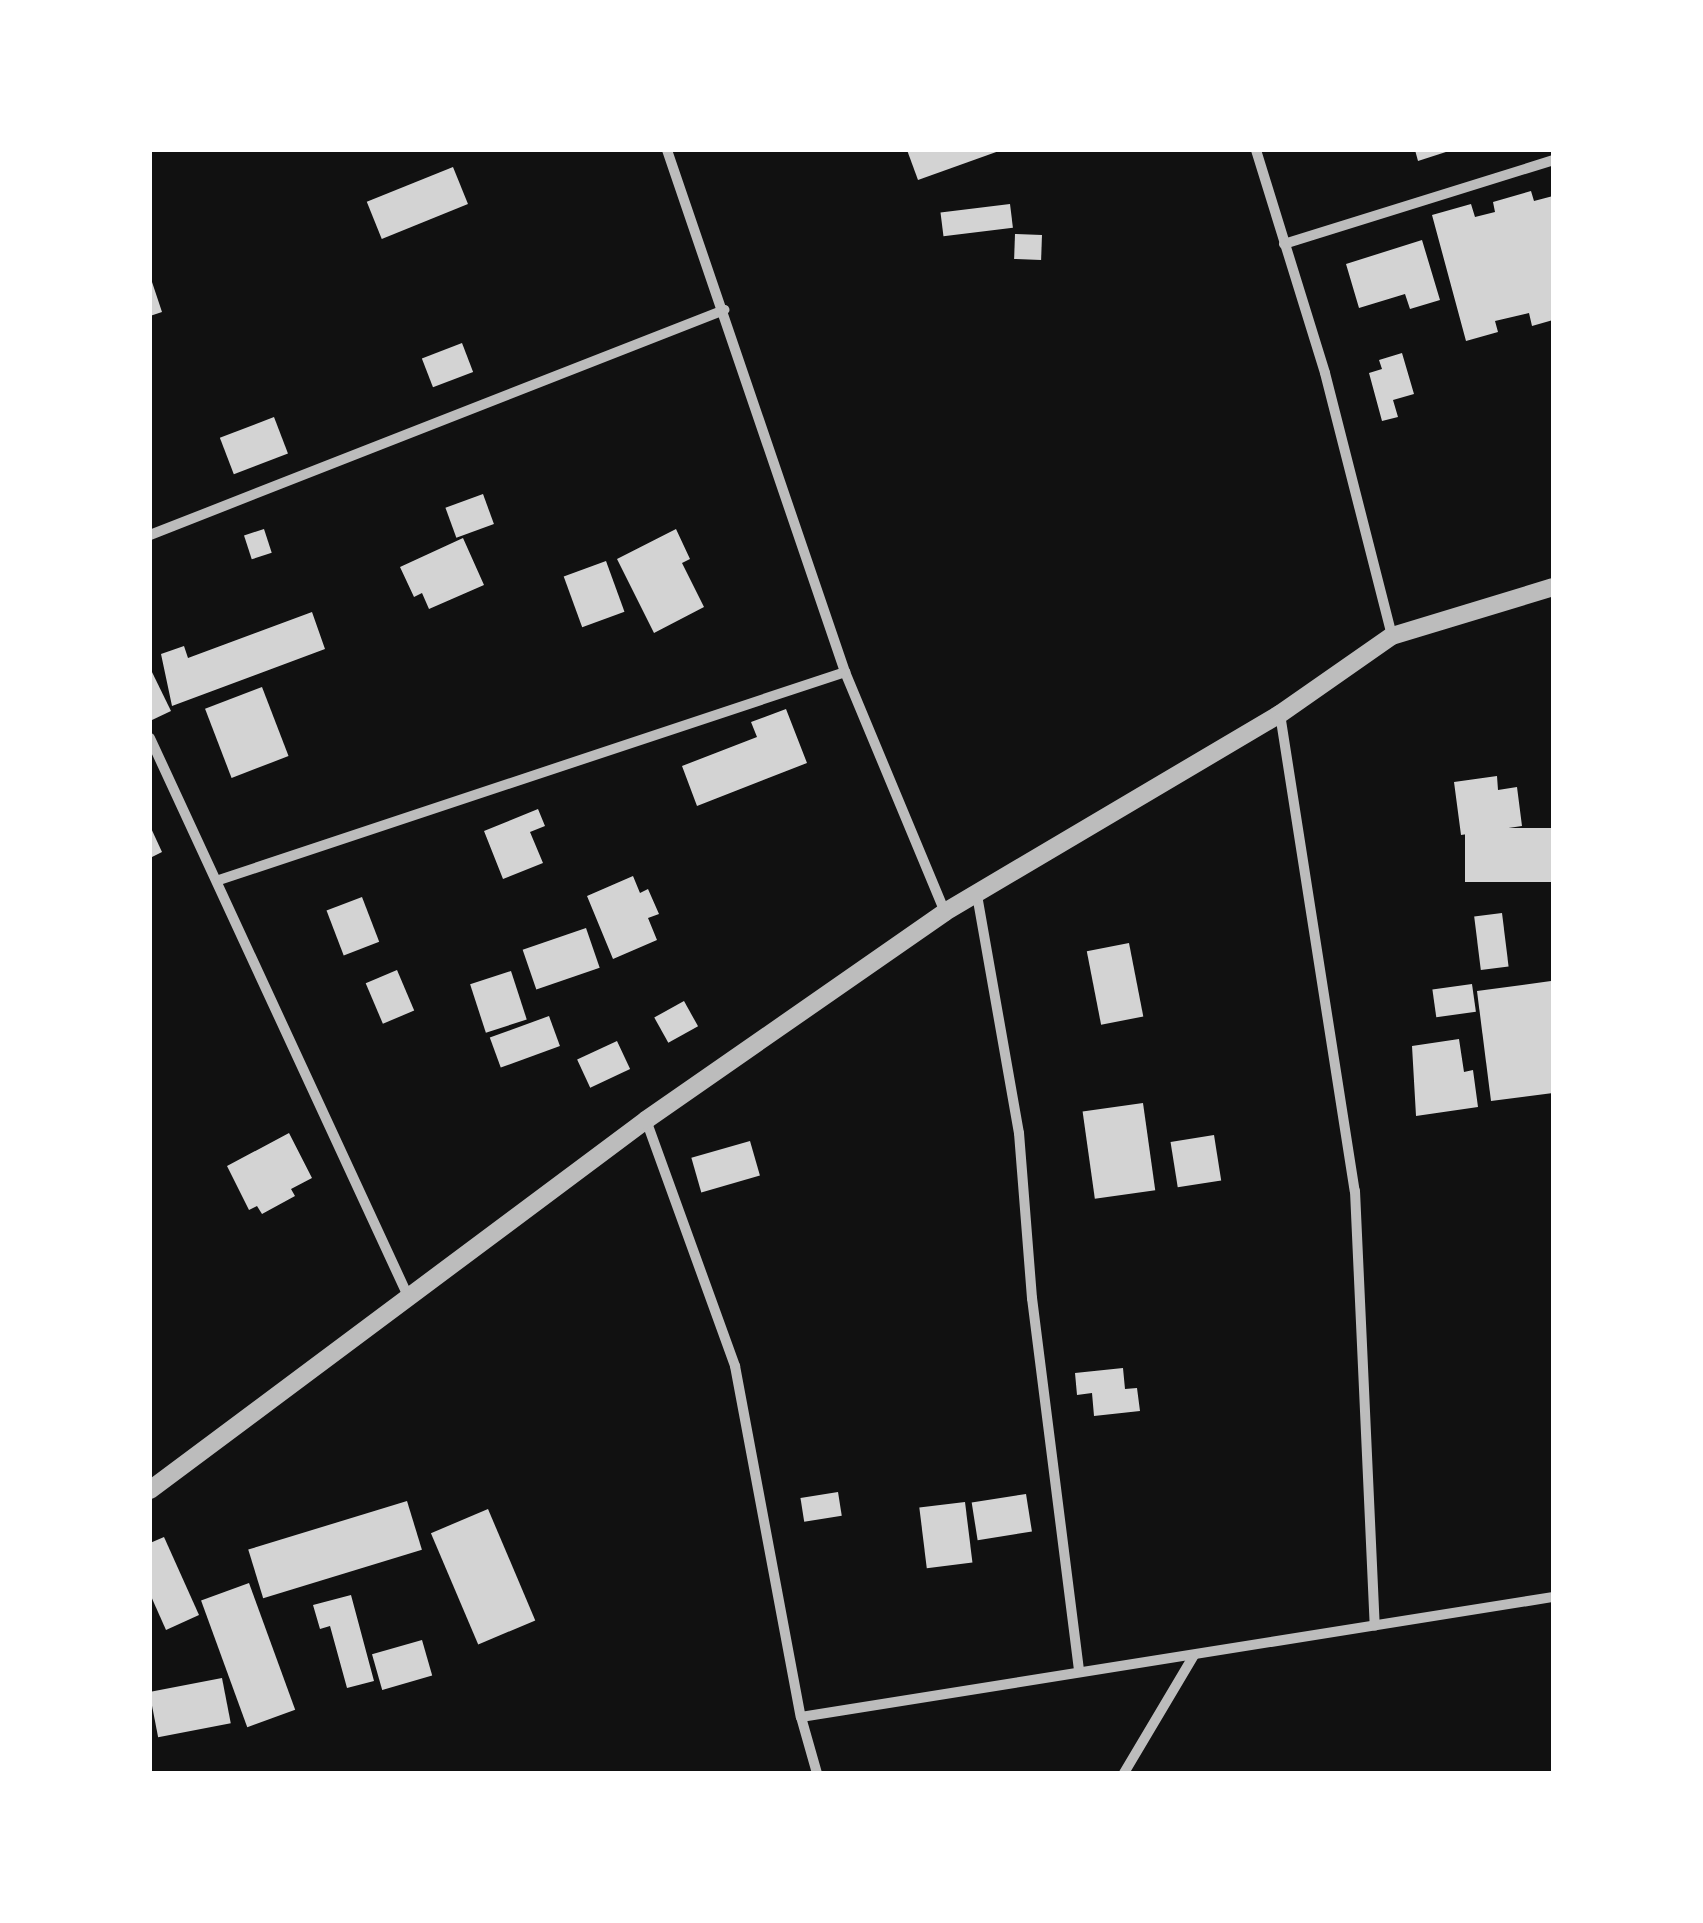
<!DOCTYPE html>
<style>
body{margin:0}
#map{position:relative;width:1703px;height:1923px;overflow:hidden;background:#111;font-family:Raleway,sans-serif}
div>[style]{position:absolute}
[style*='--x']{left:calc(var(--x)*1px);top:calc(var(--y)*1px);width:calc(var(--w)*1px);rotate:calc(var(--a)*1deg)}
.building>*{inset:0;background:#d3d3d3;transform-origin:0 0}
.minor>*{height:10px;margin:-5px;padding:0 5px;transform-origin:5px;border-radius:5px;background:#bcbcbc}
.tertiary>*{height:18px;margin:-9px;padding:0 9px;transform-origin:9px;border-radius:9px;background:#bcbcbc}
span{translate:-50% -50%;white-space:nowrap;text-align:center;line-height:1.15;-webkit-text-stroke:8px #fff;paint-order:stroke}
.frame{position:absolute;inset:0;border:152px solid #fff;pointer-events:none}
</style>
<div id="map">
<div class="building">
<i style="clip-path:polygon(907px 150px,999px 150px,999px 151px,918px 180px)"></i>
<i style="clip-path:polygon(1415px 150px,1449px 150px,1449px 151px,1418px 161px)"></i>
<i style="left:453px;top:167px;width:40px;height:93px;rotate:68deg"></i>
<i style="clip-path:polygon(1531px 191px,1534px 201px,1553px 196px,1553px 320px,1532px 326px,1529px 313px,1495px 321px,1498px 332px,1466px 341px,1432px 215px,1471px 204px,1475px 217px,1495px 212px,1493px 202px)"></i>
<i style="left:1010px;top:204px;width:24px;height:70px;rotate:83deg"></i>
<i style="left:1015px;top:234px;width:27px;height:25px;rotate:2deg"></i>
<i style="clip-path:polygon(1422px 240px,1440px 300px,1410px 309px,1405px 294px,1359px 308px,1346px 264px)"></i>
<i style="clip-path:polygon(150px 276px,162px 312px,150px 316px)"></i>
<i style="left:462px;top:343px;width:31px;height:43px;rotate:69deg"></i>
<i style="clip-path:polygon(1402px 353px,1414px 394px,1393px 400px,1398px 417px,1382px 421px,1369px 373px,1382px 369px,1379px 360px)"></i>
<i style="left:274px;top:417px;width:39px;height:58px;rotate:69deg"></i>
<i style="left:483px;top:494px;width:32px;height:40px;rotate:70deg"></i>
<i style="left:264px;top:529px;width:25px;height:21px;rotate:72deg"></i>
<i style="clip-path:polygon(676px 529px,690px 559px,682px 563px,704px 607px,654px 633px,617px 559px)"></i>
<i style="clip-path:polygon(463px 538px,484px 585px,429px 609px,422px 593px,414px 597px,400px 567px)"></i>
<i style="left:606px;top:561px;width:54px;height:45px;rotate:70deg"></i>
<i style="clip-path:polygon(312px 612px,325px 649px,172px 706px,161px 654px,184px 646px,188px 658px)"></i>
<i style="clip-path:polygon(150px 668px,171px 711px,152px 720px,150px 716px)"></i>
<i style="left:262px;top:687px;width:74px;height:61px;rotate:69deg"></i>
<i style="clip-path:polygon(786px 709px,807px 763px,697px 806px,682px 766px,757px 737px,751px 722px)"></i>
<i style="clip-path:polygon(1497px 776px,1498px 790px,1517px 787px,1522px 826px,1461px 835px,1454px 782px)"></i>
<i style="clip-path:polygon(538px 809px,545px 826px,530px 832px,543px 863px,503px 879px,484px 831px)"></i>
<i style="clip-path:polygon(150px 826px,162px 852px,150px 858px)"></i>
<i style="left:1553px;top:828px;width:54px;height:88px;rotate:90deg"></i>
<i style="clip-path:polygon(633px 876px,640px 893px,648px 889px,659px 914px,648px 918px,657px 940px,613px 959px,587px 896px)"></i>
<i style="left:362px;top:897px;width:48px;height:38px;rotate:69deg"></i>
<i style="left:1502px;top:913px;width:54px;height:28px;rotate:83deg"></i>
<i style="left:586px;top:928px;width:42px;height:67px;rotate:71deg"></i>
<i style="left:1129px;top:943px;width:75px;height:43px;rotate:79deg"></i>
<i style="left:397px;top:970px;width:44px;height:34px;rotate:67deg"></i>
<i style="left:511px;top:971px;width:51px;height:43px;rotate:72deg"></i>
<i style="clip-path:polygon(1551px 981px,1553px 1093px,1491px 1101px,1477px 991px)"></i>
<i style="left:1472px;top:984px;width:28px;height:40px;rotate:82deg"></i>
<i style="left:684px;top:1001px;width:29px;height:34px;rotate:61deg"></i>
<i style="left:549px;top:1016px;width:32px;height:63px;rotate:70deg"></i>
<i style="clip-path:polygon(1459px 1039px,1464px 1072px,1473px 1070px,1478px 1107px,1416px 1116px,1412px 1046px)"></i>
<i style="left:617px;top:1041px;width:31px;height:44px;rotate:65deg"></i>
<i style="left:1143px;top:1103px;width:88px;height:61px;rotate:82deg"></i>
<i style="clip-path:polygon(289px 1133px,312px 1178px,291px 1189px,295px 1196px,262px 1214px,257px 1206px,249px 1210px,227px 1166px)"></i>
<i style="left:1214px;top:1135px;width:46px;height:44px;rotate:81deg"></i>
<i style="left:750px;top:1141px;width:36px;height:61px;rotate:74deg"></i>
<i style="clip-path:polygon(1123px 1368px,1125px 1389px,1137px 1388px,1140px 1411px,1094px 1416px,1092px 1393px,1077px 1395px,1075px 1373px)"></i>
<i style="left:838px;top:1492px;width:24px;height:38px;rotate:81deg"></i>
<i style="left:1026px;top:1494px;width:38px;height:55px;rotate:81deg"></i>
<i style="left:407px;top:1501px;width:51px;height:166px;rotate:73deg"></i>
<i style="left:965px;top:1502px;width:61px;height:46px;rotate:83deg"></i>
<i style="left:488px;top:1509px;width:121px;height:62px;rotate:67deg"></i>
<i style="clip-path:polygon(164px 1537px,199px 1615px,166px 1630px,150px 1594px,150px 1543px)"></i>
<i style="left:249px;top:1583px;width:135px;height:51px;rotate:70deg"></i>
<i style="clip-path:polygon(351px 1595px,374px 1681px,347px 1688px,330px 1626px,320px 1629px,313px 1605px)"></i>
<i style="left:422px;top:1640px;width:37px;height:52px;rotate:74deg"></i>
<i style="left:222px;top:1678px;width:46px;height:74px;rotate:79deg"></i>
</div>
<div class="minor">
<i style="--x:667;--y:150;--w:552;--a:71.17"></i>
<i style="--x:845;--y:672;--w:260;--a:67.4"></i>
<i style="--x:1256;--y:150;--w:233;--a:72.8"></i>
<i style="--x:1325;--y:373;--w:271;--a:75.7"></i>
<i style="--x:1284;--y:244;--w:282;--a:-17.3"></i>
<i style="--x:150;--y:535;--w:617;--a:-21.4"></i>
<i style="--x:1280;--y:714;--w:483;--a:81.1"></i>
<i style="--x:1355;--y:1191;--w:435;--a:87.4"></i>
<i style="--x:150;--y:738;--w:615;--a:65.19"></i>
<i style="--x:219;--y:880;--w:660;--a:-18.38"></i>
<i style="--x:977;--y:895;--w:242;--a:80"></i>
<i style="--x:1019;--y:1133;--w:166;--a:85.5"></i>
<i style="--x:1032;--y:1298;--w:374;--a:82.8"></i>
<i style="--x:646;--y:1120;--w:262;--a:70.1"></i>
<i style="--x:735;--y:1366;--w:357;--a:79.4"></i>
<i style="--x:801;--y:1717;--w:58;--a:74.1"></i>
<i style="--x:801;--y:1717;--w:762;--a:-9.07"></i>
<i style="--x:1124;--y:1773;--w:137;--a:-59.3"></i>
</div>
<div class="tertiary">
<i style="--x:150;--y:1490;--w:619;--a:-36.72"></i>
<i style="--x:646;--y:1120;--w:364;--a:-34.8"></i>
<i style="--x:945;--y:912;--w:389;--a:-30.6"></i>
<i style="--x:1280;--y:714;--w:136;--a:-34.9"></i>
<i style="--x:1392;--y:636;--w:168;--a:-16.9"></i>
</div>
<div class="frame"></div>
</div>
